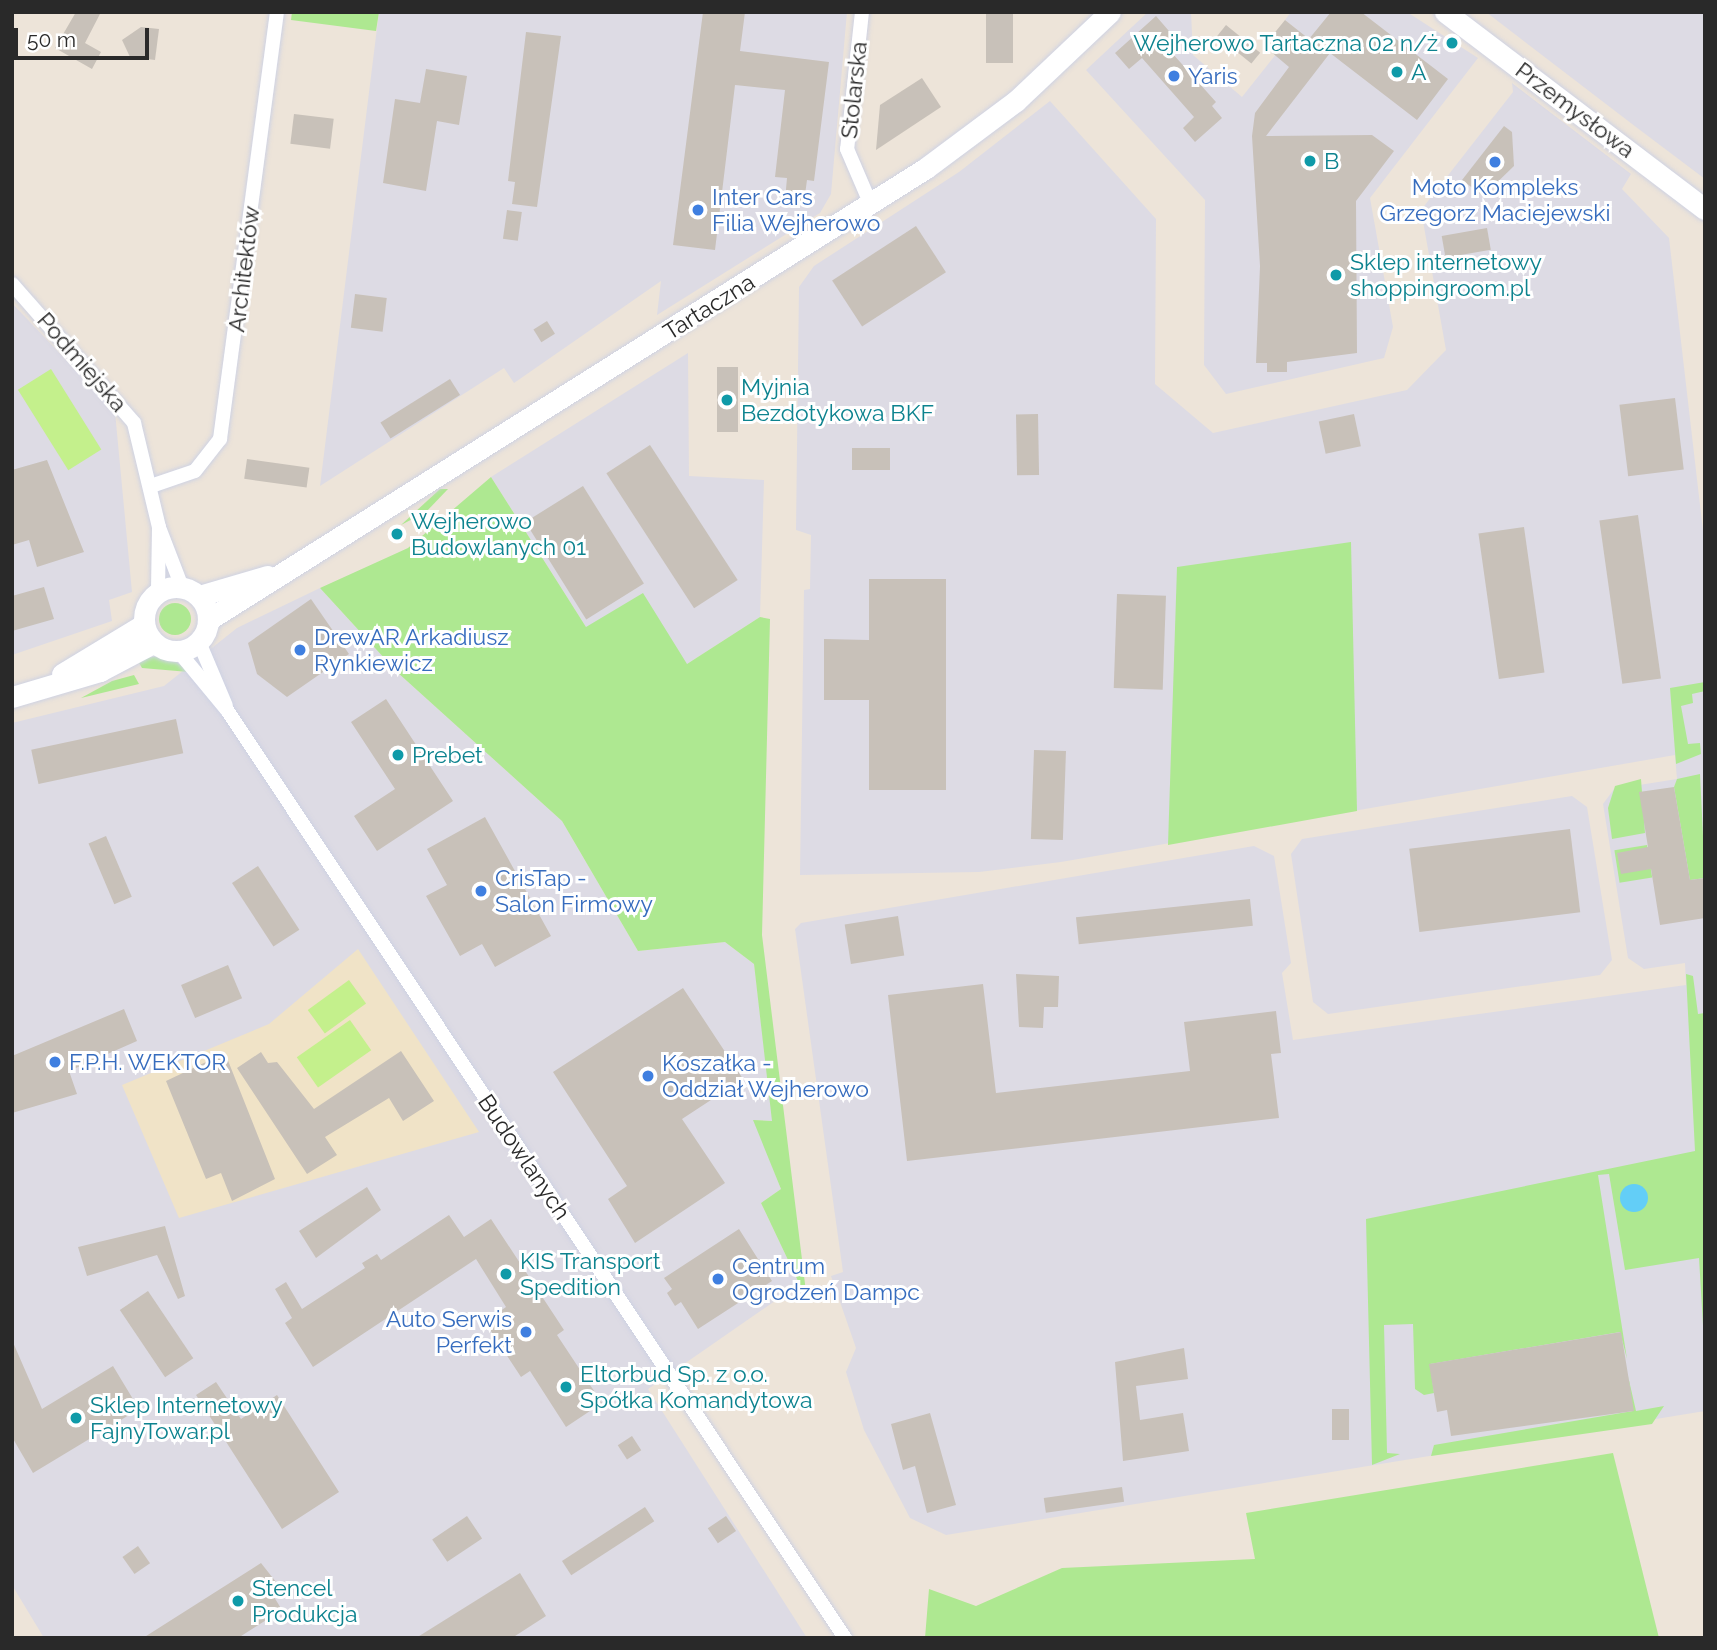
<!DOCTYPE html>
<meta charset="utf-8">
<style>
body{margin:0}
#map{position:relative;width:1717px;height:1650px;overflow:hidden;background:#ede4d9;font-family:Raleway,sans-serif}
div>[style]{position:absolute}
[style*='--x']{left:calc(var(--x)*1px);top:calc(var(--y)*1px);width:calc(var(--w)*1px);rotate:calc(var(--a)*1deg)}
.industrial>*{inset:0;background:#dddbe4}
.education>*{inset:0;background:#f0e3c7}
.green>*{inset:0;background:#aee891;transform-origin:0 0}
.round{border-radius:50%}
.pitch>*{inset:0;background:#c4f08c;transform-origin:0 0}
.water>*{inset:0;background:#63cef7}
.building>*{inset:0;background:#c8c1b9;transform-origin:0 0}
.roads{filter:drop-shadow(0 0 2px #ced2e3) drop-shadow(0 0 2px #ced2e3)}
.street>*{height:14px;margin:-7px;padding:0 7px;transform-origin:7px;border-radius:7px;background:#fff}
.secondary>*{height:21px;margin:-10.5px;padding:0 10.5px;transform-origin:10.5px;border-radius:10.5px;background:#fff}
.secondary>.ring{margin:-10.5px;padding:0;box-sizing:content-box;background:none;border:21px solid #fff;border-radius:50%}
.dots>*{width:19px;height:19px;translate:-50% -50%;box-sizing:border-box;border:4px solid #fff;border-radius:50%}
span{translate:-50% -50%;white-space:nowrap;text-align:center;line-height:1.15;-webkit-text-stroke:6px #fff;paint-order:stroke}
.culture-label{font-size:23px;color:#0d838f}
.right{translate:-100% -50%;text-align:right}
.left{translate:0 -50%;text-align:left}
.shop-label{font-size:23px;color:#366cbe}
.street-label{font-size:23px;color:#292929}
.frame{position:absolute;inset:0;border:14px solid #292929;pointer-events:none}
.scale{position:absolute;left:14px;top:28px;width:135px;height:32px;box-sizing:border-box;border:4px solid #292929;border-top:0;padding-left:9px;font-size:21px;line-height:24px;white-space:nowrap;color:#292929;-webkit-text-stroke:5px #fff;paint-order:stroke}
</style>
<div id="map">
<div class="industrial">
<i style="clip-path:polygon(379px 12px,847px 12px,831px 194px,820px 213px,657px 315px,661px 281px,514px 383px,504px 368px,320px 486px)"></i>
<i style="clip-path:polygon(1148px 12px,1191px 12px,1193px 55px,1242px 97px,1296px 29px,1285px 20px,1291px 12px,1407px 12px,1478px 58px,1370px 198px,1393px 327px,1384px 358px,1226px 394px,1204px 365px,1205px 200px,1086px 70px)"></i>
<i style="clip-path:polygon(1486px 12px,1705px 12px,1705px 179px,1636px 127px)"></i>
<i style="clip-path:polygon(1512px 83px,1631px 174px,1622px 189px,1669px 238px,1705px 548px,1705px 1411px,946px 1535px,910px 1518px,864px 1430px,846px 1372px,856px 1348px,831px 1276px,843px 1272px,795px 929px,801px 923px,1254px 846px,1274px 856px,1291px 963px,1282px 973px,1293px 1040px,1686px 985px,1685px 963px,1644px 969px,1628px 958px,1603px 804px,1614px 789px,1677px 779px,1675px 755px,1061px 862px,979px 872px,800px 875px,804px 590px,810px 589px,811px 535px,796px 530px,799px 287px,814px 266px,959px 172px,1050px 101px,1156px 219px,1155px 384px,1213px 433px,1407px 390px,1446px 350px,1421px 210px,1513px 92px)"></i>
<i style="clip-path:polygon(12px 303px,115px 412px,132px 592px,109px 600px,112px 621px,12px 655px)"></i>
<i style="clip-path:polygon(688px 353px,689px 476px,764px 480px,760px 617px,687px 664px,586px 627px,491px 477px)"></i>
<i style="clip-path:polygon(320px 588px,397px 672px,562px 821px,638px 951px,725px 942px,754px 964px,773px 1121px,754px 1120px,781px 1189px,761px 1203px,807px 1300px,775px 1301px,648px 1389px,807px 1638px,44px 1638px,12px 1585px,12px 723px,164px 686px,237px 628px)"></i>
<i style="clip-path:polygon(1572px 796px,1587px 807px,1612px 960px,1600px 975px,1328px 1014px,1313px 1002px,1291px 854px,1302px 839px)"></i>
</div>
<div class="education">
<i style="clip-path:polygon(358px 949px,479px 1132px,179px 1218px,122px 1085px,269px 1024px)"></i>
</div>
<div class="green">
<i style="clip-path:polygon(292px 12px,379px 12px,376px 31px,291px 20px)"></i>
<i style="clip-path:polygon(491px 477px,586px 627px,643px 593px,687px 664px,760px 617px,770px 619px,762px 935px,807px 1300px,761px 1203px,781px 1189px,753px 1120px,772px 1121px,754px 964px,725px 942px,638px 951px,562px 821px,397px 672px,320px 588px,408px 548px)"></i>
<i style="clip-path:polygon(440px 489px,448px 489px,426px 512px,401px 525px)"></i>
<i style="clip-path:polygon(1351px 542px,1357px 811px,1168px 845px,1177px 567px)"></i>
<i class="round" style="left:159px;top:603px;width:32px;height:32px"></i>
<i style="clip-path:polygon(160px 656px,174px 660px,189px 672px,142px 668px,137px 659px)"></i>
<i style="clip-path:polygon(134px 675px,139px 684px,81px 698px,112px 681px)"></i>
<i style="clip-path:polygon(1705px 682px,1705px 691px,1692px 694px,1693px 703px,1681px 706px,1688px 744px,1700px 743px,1701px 754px,1676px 764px,1670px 688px)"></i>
<i style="clip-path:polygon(1700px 774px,1705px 878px,1690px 880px,1674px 787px,1677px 779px)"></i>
<i style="clip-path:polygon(1641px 779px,1645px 833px,1612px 839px,1608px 808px,1615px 786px)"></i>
<i style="left:1647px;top:845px;width:33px;height:33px;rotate:81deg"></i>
<i style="clip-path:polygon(1686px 974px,1693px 976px,1698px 1014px,1705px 1013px,1705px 1359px,1699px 1258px,1625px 1270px,1609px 1174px,1598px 1175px,1627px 1359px,1620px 1332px,1430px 1364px,1434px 1393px,1424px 1395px,1415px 1389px,1413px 1324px,1384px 1325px,1387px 1453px,1400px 1454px,1372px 1465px,1366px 1219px,1695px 1151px)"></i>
<i style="clip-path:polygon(1628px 1376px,1636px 1411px,1664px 1406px,1652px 1424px,1431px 1456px,1434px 1445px,1633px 1411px)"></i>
<i style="clip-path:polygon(1613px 1453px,1659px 1638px,925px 1638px,929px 1589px,976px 1606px,1062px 1568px,1255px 1559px,1246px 1513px)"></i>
</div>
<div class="pitch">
<i style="left:51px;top:369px;width:95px;height:39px;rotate:58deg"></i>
<i style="left:349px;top:980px;width:29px;height:51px;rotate:54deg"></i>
<i style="left:350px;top:1020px;width:37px;height:65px;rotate:55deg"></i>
</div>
<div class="water">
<i class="round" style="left:1620px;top:1184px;width:28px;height:28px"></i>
</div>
<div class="building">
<i style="clip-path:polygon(76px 12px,101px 12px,85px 43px,101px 52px,92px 69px,55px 48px)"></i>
<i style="clip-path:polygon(703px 12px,745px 12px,740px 51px,829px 62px,814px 181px,807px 180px,804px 202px,785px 200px,787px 178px,775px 177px,785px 90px,735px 85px,715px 250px,673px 245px)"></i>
<i style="left:986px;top:12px;width:27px;height:51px"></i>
<i style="clip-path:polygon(1331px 12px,1361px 12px,1448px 79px,1417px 120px,1330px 53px,1266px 136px,1372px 135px,1394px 151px,1356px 201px,1357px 353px,1287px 362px,1287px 372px,1267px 372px,1267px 363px,1256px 363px,1260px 266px,1252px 136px,1255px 113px,1289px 67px,1264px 46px,1285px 20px,1309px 39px)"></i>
<i style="clip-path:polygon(1156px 16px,1181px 45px,1172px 53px,1216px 102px,1212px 106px,1222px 118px,1195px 142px,1183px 128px,1194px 117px,1142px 58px,1129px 69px,1115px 53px)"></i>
<i style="left:1226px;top:25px;width:44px;height:14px;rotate:39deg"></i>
<i style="clip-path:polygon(141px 27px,159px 29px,155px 60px,130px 57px,122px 40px)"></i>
<i style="clip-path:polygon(526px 32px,561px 36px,537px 207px,512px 204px,515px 182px,508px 181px)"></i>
<i style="clip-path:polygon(426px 69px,467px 76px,459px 125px,437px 121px,426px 191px,383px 183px,395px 99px,420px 103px)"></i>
<i style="clip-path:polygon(922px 78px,941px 107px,876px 150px,880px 105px)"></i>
<i style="left:294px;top:114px;width:40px;height:30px;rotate:7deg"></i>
<i style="clip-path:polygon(1504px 126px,1512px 132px,1514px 166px,1483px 196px,1462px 180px)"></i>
<i style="left:507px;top:210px;width:15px;height:29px;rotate:8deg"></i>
<i style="left:916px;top:226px;width:55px;height:100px;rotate:57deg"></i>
<i style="left:1487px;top:228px;width:22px;height:46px;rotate:80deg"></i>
<i style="left:355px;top:294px;width:32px;height:34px;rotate:7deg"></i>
<i style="left:547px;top:321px;width:15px;height:16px;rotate:58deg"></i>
<i style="left:717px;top:367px;width:21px;height:65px"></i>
<i style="left:450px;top:379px;width:19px;height:82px;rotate:58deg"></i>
<i style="left:1675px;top:398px;width:72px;height:56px;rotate:83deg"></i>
<i style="left:1038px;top:414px;width:61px;height:22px;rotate:89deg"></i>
<i style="left:1354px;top:414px;width:33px;height:36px;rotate:78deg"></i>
<i style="left:650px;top:445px;width:161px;height:52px;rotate:57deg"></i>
<i style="left:852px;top:448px;width:38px;height:22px"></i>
<i style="left:247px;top:459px;width:63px;height:20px;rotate:8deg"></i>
<i style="clip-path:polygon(47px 460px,84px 552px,37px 567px,29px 540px,12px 545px,12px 470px)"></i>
<i style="left:583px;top:486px;width:115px;height:68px;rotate:58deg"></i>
<i style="left:1638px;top:515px;width:165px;height:39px;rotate:82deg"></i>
<i style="left:1524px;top:527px;width:147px;height:46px;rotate:82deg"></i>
<i style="clip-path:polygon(869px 579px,946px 579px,946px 790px,869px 790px,869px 700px,824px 700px,824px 639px,869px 640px)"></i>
<i style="clip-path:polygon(44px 587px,54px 619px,12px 631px,12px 596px)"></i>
<i style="left:1117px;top:594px;width:49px;height:94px;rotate:2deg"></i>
<i style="clip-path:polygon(311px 599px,349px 654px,287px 697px,257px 674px,248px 643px)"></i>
<i style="clip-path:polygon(386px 699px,453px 801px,377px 851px,354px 816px,395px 789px,351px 722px)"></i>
<i style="left:176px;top:719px;width:35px;height:148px;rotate:78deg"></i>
<i style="left:1034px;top:750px;width:32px;height:89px;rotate:2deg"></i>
<i style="clip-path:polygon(1674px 787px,1690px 880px,1705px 878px,1705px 918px,1660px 925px,1651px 869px,1621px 874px,1617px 853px,1648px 847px,1639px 792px)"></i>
<i style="clip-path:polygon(485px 817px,551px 936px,495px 967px,482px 944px,460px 956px,426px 896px,447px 885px,427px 849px)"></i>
<i style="left:1570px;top:829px;width:84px;height:162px;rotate:83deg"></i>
<i style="left:106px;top:836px;width:66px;height:19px;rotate:67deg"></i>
<i style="left:258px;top:866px;width:76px;height:31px;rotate:57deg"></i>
<i style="left:1250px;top:899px;width:27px;height:175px;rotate:84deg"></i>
<i style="left:898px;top:916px;width:40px;height:54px;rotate:81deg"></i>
<i style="left:228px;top:965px;width:36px;height:51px;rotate:67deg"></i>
<i style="clip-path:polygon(1016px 974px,1059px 976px,1058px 1007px,1044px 1007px,1043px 1028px,1019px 1027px)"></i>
<i style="clip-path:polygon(983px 984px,996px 1093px,1190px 1071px,1184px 1022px,1276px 1011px,1281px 1053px,1271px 1054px,1279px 1118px,907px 1161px,888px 995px)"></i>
<i style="clip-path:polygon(683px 988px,743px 1079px,682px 1119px,725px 1183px,635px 1243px,608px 1199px,627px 1186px,553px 1072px)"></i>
<i style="clip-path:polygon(124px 1009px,137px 1041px,69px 1071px,77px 1094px,12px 1113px,12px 1056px)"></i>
<i style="clip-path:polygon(401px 1051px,434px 1101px,403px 1121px,389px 1098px,325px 1137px,337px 1155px,307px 1174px,237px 1068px,261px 1052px,268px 1063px,277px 1062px,314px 1109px)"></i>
<i style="clip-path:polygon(225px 1053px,275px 1179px,232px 1201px,221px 1173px,206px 1179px,166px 1081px)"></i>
<i style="clip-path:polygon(367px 1187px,381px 1210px,316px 1258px,299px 1231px)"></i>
<i style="clip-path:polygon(449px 1215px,464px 1237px,491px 1219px,564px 1330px,557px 1335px,602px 1403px,566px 1427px,530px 1371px,521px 1377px,485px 1322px,506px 1307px,476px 1259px,313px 1367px,285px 1323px,292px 1318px,275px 1289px,286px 1282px,302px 1309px,365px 1268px,362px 1263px,377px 1254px,381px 1260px)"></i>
<i style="clip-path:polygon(165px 1226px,185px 1296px,178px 1299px,157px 1255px,87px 1276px,78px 1247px)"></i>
<i style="clip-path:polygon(739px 1229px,772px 1281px,698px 1329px,681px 1302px,675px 1306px,667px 1293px,672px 1289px,664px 1278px)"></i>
<i style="left:148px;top:1291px;width:81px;height:34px;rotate:56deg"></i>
<i style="clip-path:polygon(1621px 1332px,1634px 1411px,1451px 1436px,1447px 1410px,1437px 1412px,1429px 1364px)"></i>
<i style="clip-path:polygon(12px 1340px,42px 1409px,113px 1366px,139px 1409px,33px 1473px,12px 1437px)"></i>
<i style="clip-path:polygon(1184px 1348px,1188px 1379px,1136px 1386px,1140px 1420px,1183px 1413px,1189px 1451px,1123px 1461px,1115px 1362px)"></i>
<i style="clip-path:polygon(216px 1382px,241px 1419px,277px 1395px,339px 1492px,282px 1529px,196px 1395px)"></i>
<i style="left:1332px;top:1409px;width:17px;height:31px"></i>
<i style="clip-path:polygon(930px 1413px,956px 1505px,927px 1513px,915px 1466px,903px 1470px,891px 1424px)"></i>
<i style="left:632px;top:1436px;width:17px;height:17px;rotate:57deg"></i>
<i style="left:1122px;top:1487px;width:15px;height:79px;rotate:82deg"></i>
<i style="left:645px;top:1507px;width:17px;height:99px;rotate:57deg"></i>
<i style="left:467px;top:1516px;width:27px;height:42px;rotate:56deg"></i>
<i style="left:726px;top:1516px;width:18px;height:22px;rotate:56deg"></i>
<i style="left:138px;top:1546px;width:21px;height:19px;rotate:55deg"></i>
<i style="clip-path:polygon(261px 1563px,280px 1587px,271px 1592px,282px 1610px,238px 1638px,143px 1638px)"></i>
<i style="clip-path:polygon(520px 1573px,546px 1616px,512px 1638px,416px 1638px)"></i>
</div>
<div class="roads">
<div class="street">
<i style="--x:862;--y:12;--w:138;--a:96.2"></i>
<i style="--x:847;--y:149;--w:61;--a:66.8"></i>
<i style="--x:12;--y:284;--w:185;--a:48.7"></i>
<i style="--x:134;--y:423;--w:107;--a:76.5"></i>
<i style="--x:159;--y:527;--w:64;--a:90.9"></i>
<i style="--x:151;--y:486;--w:46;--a:-18.8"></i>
<i style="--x:195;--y:471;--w:41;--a:-52"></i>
<i style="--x:220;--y:439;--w:431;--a:-82.4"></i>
<i style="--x:160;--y:530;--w:61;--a:68.9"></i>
<i style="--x:199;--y:642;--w:69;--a:67.1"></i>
<i style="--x:179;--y:652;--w:75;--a:50.4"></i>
<i style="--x:227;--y:710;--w:1115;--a:56.34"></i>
</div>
<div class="secondary">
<i style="--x:1445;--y:12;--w:326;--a:37.2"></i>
<i class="ring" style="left:144px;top:587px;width:43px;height:43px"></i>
<i style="--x:199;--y:596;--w:71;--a:-16.4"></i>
<i style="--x:208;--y:620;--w:848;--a:-32.19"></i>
<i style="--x:926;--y:168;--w:112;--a:-36.7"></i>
<i style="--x:1016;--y:101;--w:129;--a:-43.4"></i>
<i style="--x:62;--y:674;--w:95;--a:-31.2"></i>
<i style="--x:12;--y:697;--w:92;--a:-16.5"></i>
<i style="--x:100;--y:671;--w:60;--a:-27.8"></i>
</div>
</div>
<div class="dots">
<i style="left:1452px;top:43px;background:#0f9aa8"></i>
<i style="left:1397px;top:72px;background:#0f9aa8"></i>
<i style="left:1174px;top:76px;background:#3f7fe0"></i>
<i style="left:1310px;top:161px;background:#0f9aa8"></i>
<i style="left:1495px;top:162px;background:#3f7fe0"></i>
<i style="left:698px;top:210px;background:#3f7fe0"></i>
<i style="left:1336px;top:275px;background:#0f9aa8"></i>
<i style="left:727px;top:400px;background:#0f9aa8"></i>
<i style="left:397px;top:534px;background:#0f9aa8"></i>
<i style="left:300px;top:650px;background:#3f7fe0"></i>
<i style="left:398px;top:755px;background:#0f9aa8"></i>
<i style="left:481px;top:891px;background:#3f7fe0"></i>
<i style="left:55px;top:1062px;background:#3f7fe0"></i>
<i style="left:648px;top:1076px;background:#3f7fe0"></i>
<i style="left:506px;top:1274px;background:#0f9aa8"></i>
<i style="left:718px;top:1279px;background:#3f7fe0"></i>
<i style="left:526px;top:1332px;background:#3f7fe0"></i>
<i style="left:566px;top:1387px;background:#0f9aa8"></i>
<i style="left:76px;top:1418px;background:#0f9aa8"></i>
<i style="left:238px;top:1601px;background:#0f9aa8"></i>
</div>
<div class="culture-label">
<span class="right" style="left:1438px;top:43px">Wejherowo Tartaczna 02 n/ż</span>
<span class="left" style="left:1411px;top:72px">A</span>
<span class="left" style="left:1324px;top:161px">B</span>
<span class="left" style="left:1350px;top:275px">Sklep internetowy<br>shoppingroom.pl</span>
<span class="left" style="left:741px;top:400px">Myjnia<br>Bezdotykowa BKF</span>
<span class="left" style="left:411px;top:534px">Wejherowo<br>Budowlanych 01</span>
<span class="left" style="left:412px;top:755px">Prebet</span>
<span class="left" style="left:520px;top:1274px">KIS Transport<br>Spedition</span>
<span class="left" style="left:580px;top:1387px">Eltorbud Sp. z o.o.<br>Spółka Komandytowa</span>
<span class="left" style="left:90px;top:1418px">Sklep Internetowy<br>FajnyTowar.pl</span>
<span class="left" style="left:252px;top:1601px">Stencel<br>Produkcja</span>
</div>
<div class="shop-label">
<span class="left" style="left:1188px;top:76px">Yaris</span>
<span style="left:1495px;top:200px">Moto Kompleks<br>Grzegorz Maciejewski</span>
<span class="left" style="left:712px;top:210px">Inter Cars<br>Filia Wejherowo</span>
<span class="left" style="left:314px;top:650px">DrewAR Arkadiusz<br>Rynkiewicz</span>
<span class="left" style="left:495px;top:891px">CrisTap -<br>Salon Firmowy</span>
<span class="left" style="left:69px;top:1062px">F.P.H. WEKTOR</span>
<span class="left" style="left:662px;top:1076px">Koszałka -<br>Oddział Wejherowo</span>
<span class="left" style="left:732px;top:1279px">Centrum<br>Ogrodzeń Dampc</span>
<span class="right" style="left:512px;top:1332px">Auto Serwis<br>Perfekt</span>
</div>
<div class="street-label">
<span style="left:854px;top:90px;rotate:-84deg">Stolarska</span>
<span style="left:1575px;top:110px;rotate:37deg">Przemysłowa</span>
<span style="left:244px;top:269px;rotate:-83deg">Architektów</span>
<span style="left:709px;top:307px;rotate:-32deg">Tartaczna</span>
<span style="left:82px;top:362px;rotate:49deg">Podmiejska</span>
<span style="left:524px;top:1157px;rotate:56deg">Budowlanych</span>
</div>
<div class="frame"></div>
<div class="scale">50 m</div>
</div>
